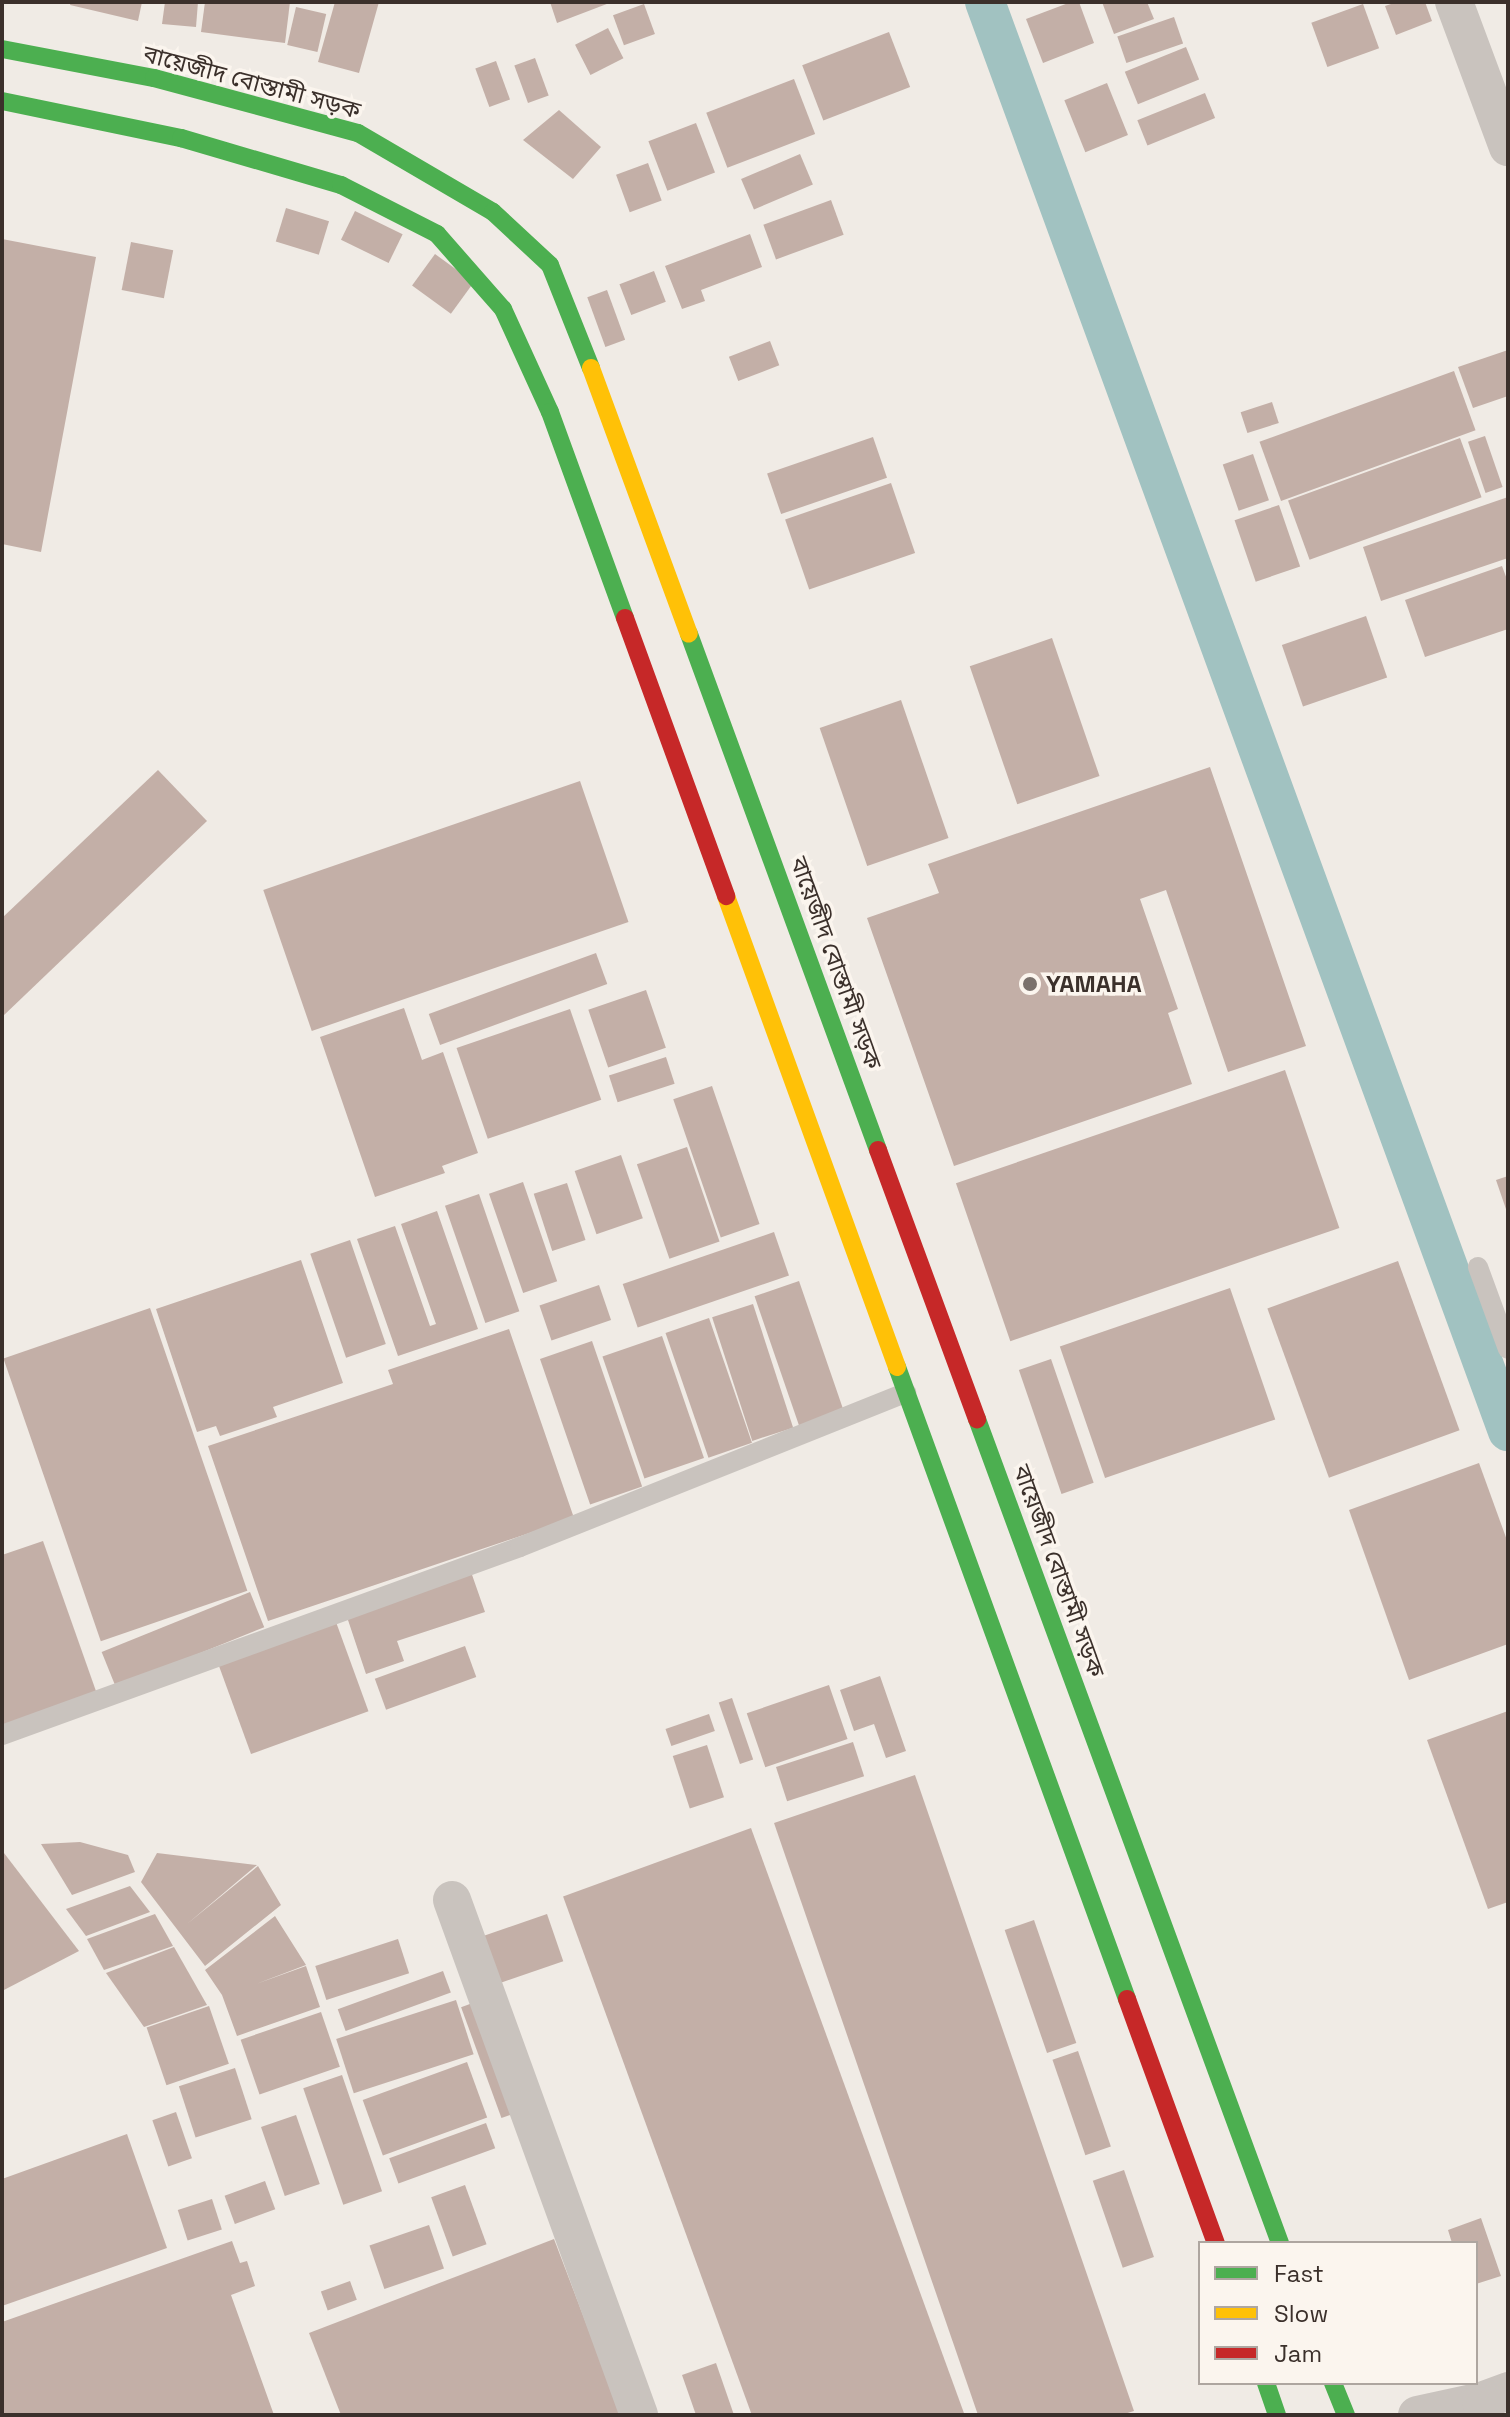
<!DOCTYPE html>
<meta charset="utf-8">
<style>
body{margin:0}
#map{position:relative;width:1510px;height:2417px;overflow:hidden;background:#f0ebe5;font-family:"Space Grotesk","Noto Sans Bengali",sans-serif}
div>[style]{position:absolute}
[style*='--x']{left:calc(var(--x)*1px);top:calc(var(--y)*1px);width:calc(var(--w)*1px);rotate:calc(var(--a)*1deg)}
.canal>*{height:40px;margin:-20px;padding:0 20px;transform-origin:20px;border-radius:20px;background:#a1c2c1}
.building>*{inset:0;background:#c3afa7;transform-origin:0 0}
.lane>*{height:20px;margin:-10px;padding:0 10px;transform-origin:10px;border-radius:10px;background:#c9c3be}
.street>*{height:38px;margin:-19px;padding:0 19px;transform-origin:19px;border-radius:19px;background:#c9c3be}
.fast>*{height:18px;margin:-9px;padding:0 9px;transform-origin:9px;border-radius:9px;background:#4caf50}
.slow>*{height:18px;margin:-9px;padding:0 9px;transform-origin:9px;border-radius:9px;background:#ffc107}
.jam>*{height:18px;margin:-9px;padding:0 9px;transform-origin:9px;border-radius:9px;background:#c62828}
.dots>*{width:22px;height:22px;translate:-50% -50%;box-sizing:border-box;border:4px solid #fbf5ee;border-radius:50%}
span{translate:-50% -50%;white-space:nowrap;text-align:center;line-height:1.15;-webkit-text-stroke:7px #fbf5ee;paint-order:stroke}
.street-label{font-size:24px;color:#3b302b}
.poi-label{font-size:24px;color:#3b302b;font-weight:700}
.left{translate:0 -50%;text-align:left}
.frame{position:absolute;inset:0;border:4px solid #3b302b;pointer-events:none}
.legend{position:absolute;left:1198px;top:2241px;width:280px;height:144px;box-sizing:border-box;background:#fbf5ee;border:2px solid #aea6a0;margin:0;padding:10px 14px;list-style:none;font-size:24px;color:#3b302b}
.legend li{display:flex;align-items:center;gap:16px;height:40px}
.legend b{width:40px;border:2px solid #aea6a0}
</style>
<div id="map">
<div class="canal">
<i style="--x:985;--y:2;--w:1522;--a:69.9"></i>
</div>
<div class="building">
<i style="clip-path:polygon(71px 2px,142px 2px,138px 21px,70px 5px)"></i>
<i style="clip-path:polygon(165px 2px,198px 2px,196px 27px,162px 24px)"></i>
<i style="clip-path:polygon(205px 2px,290px 2px,285px 43px,201px 32px)"></i>
<i style="clip-path:polygon(335px 2px,379px 2px,359px 73px,318px 62px)"></i>
<i style="clip-path:polygon(550px 2px,612px 2px,557px 23px)"></i>
<i style="clip-path:polygon(1071px 2px,1079px 2px,1094px 43px,1043px 63px,1026px 19px)"></i>
<i style="clip-path:polygon(1102px 2px,1147px 2px,1154px 19px,1114px 34px)"></i>
<i style="clip-path:polygon(1397px 2px,1425px 2px,1432px 21px,1396px 35px,1385px 6px)"></i>
<i style="left:644px;top:4px;width:32px;height:33px;rotate:70deg"></i>
<i style="left:1363px;top:4px;width:47px;height:55px;rotate:70deg"></i>
<i style="left:296px;top:7px;width:31px;height:39px;rotate:13deg"></i>
<i style="left:1174px;top:17px;width:28px;height:60px;rotate:71deg"></i>
<i style="left:608px;top:28px;width:34px;height:37px;rotate:63deg"></i>
<i style="left:889px;top:32px;width:59px;height:93px;rotate:69deg"></i>
<i style="left:1186px;top:47px;width:35px;height:66px;rotate:68deg"></i>
<i style="left:535px;top:58px;width:40px;height:22px;rotate:70deg"></i>
<i style="left:496px;top:61px;width:41px;height:22px;rotate:70deg"></i>
<i style="left:794px;top:79px;width:59px;height:94px;rotate:69deg"></i>
<i style="left:1107px;top:83px;width:56px;height:46px;rotate:68deg"></i>
<i style="left:1205px;top:93px;width:27px;height:73px;rotate:68deg"></i>
<i style="clip-path:polygon(559px 110px,601px 147px,573px 179px,523px 140px)"></i>
<i style="left:696px;top:123px;width:53px;height:51px;rotate:69deg"></i>
<i style="left:800px;top:154px;width:33px;height:64px;rotate:67deg"></i>
<i style="left:648px;top:163px;width:40px;height:34px;rotate:70deg"></i>
<i style="left:831px;top:200px;width:37px;height:72px;rotate:70deg"></i>
<i style="left:286px;top:208px;width:45px;height:35px;rotate:17deg"></i>
<i style="left:355px;top:211px;width:53px;height:32px;rotate:26deg"></i>
<i style="clip-path:polygon(750px 234px,762px 267px,701px 290px,705px 301px,682px 309px,665px 266px)"></i>
<i style="clip-path:polygon(2px 239px,96px 257px,41px 552px,2px 544px)"></i>
<i style="left:131px;top:242px;width:43px;height:49px;rotate:11deg"></i>
<i style="left:435px;top:254px;width:48px;height:39px;rotate:36deg"></i>
<i style="left:654px;top:271px;width:33px;height:37px;rotate:69deg"></i>
<i style="left:607px;top:290px;width:53px;height:21px;rotate:70deg"></i>
<i style="left:770px;top:341px;width:26px;height:44px;rotate:69deg"></i>
<i style="clip-path:polygon(1508px 350px,1508px 396px,1473px 408px,1458px 367px)"></i>
<i style="left:1454px;top:371px;width:63px;height:207px;rotate:70deg"></i>
<i style="left:1272px;top:402px;width:22px;height:33px;rotate:72deg"></i>
<i style="left:1485px;top:436px;width:54px;height:18px;rotate:71deg"></i>
<i style="left:873px;top:437px;width:43px;height:112px;rotate:71deg"></i>
<i style="left:1460px;top:438px;width:63px;height:183px;rotate:70deg"></i>
<i style="left:1253px;top:454px;width:49px;height:32px;rotate:71deg"></i>
<i style="left:891px;top:483px;width:74px;height:112px;rotate:71deg"></i>
<i style="clip-path:polygon(1508px 497px,1508px 558px,1381px 601px,1363px 547px)"></i>
<i style="left:1279px;top:505px;width:65px;height:47px;rotate:71deg"></i>
<i style="clip-path:polygon(1502px 566px,1508px 582px,1508px 629px,1425px 657px,1405px 600px)"></i>
<i style="left:1366px;top:616px;width:65px;height:89px;rotate:71deg"></i>
<i style="left:1052px;top:638px;width:146px;height:87px;rotate:71deg"></i>
<i style="left:901px;top:700px;width:146px;height:86px;rotate:71deg"></i>
<i style="clip-path:polygon(1210px 767px,1306px 1046px,1228px 1072px,1166px 890px,1140px 899px,1178px 1009px,1168px 1013px,1192px 1084px,954px 1166px,867px 918px,939px 893px,928px 864px)"></i>
<i style="clip-path:polygon(158px 770px,207px 821px,2px 1017px,2px 918px)"></i>
<i style="left:580px;top:781px;width:149px;height:335px;rotate:71deg"></i>
<i style="left:596px;top:953px;width:33px;height:178px;rotate:70deg"></i>
<i style="left:646px;top:990px;width:61px;height:61px;rotate:71deg"></i>
<i style="clip-path:polygon(404px 1008px,422px 1060px,443px 1052px,478px 1153px,442px 1166px,445px 1173px,375px 1197px,320px 1037px)"></i>
<i style="left:570px;top:1009px;width:96px;height:120px;rotate:71deg"></i>
<i style="left:666px;top:1057px;width:28px;height:60px;rotate:72deg"></i>
<i style="left:1285px;top:1070px;width:167px;height:348px;rotate:71deg"></i>
<i style="left:712px;top:1086px;width:146px;height:41px;rotate:71deg"></i>
<i style="left:687px;top:1147px;width:100px;height:53px;rotate:71deg"></i>
<i style="left:621px;top:1155px;width:67px;height:49px;rotate:71deg"></i>
<i style="clip-path:polygon(1508px 1176px,1508px 1215px,1496px 1180px)"></i>
<i style="left:523px;top:1182px;width:105px;height:36px;rotate:71deg"></i>
<i style="left:567px;top:1183px;width:60px;height:35px;rotate:72deg"></i>
<i style="left:479px;top:1194px;width:124px;height:36px;rotate:71deg"></i>
<i style="clip-path:polygon(437px 1211px,478px 1329px,398px 1356px,357px 1239px,395px 1226px,430px 1326px,436px 1324px,401px 1224px)"></i>
<i style="left:774px;top:1232px;width:46px;height:160px;rotate:71deg"></i>
<i style="left:350px;top:1240px;width:110px;height:42px;rotate:71deg"></i>
<i style="clip-path:polygon(301px 1260px,343px 1383px,273px 1407px,277px 1417px,220px 1436px,216px 1426px,197px 1432px,156px 1309px)"></i>
<i style="left:1398px;top:1261px;width:180px;height:139px;rotate:70deg"></i>
<i style="left:799px;top:1281px;width:139px;height:47px;rotate:71deg"></i>
<i style="left:599px;top:1285px;width:37px;height:63px;rotate:71deg"></i>
<i style="left:1230px;top:1288px;width:139px;height:180px;rotate:71deg"></i>
<i style="left:753px;top:1304px;width:130px;height:43px;rotate:72deg"></i>
<i style="left:150px;top:1308px;width:299px;height:155px;rotate:71deg"></i>
<i style="left:709px;top:1318px;width:132px;height:46px;rotate:71deg"></i>
<i style="clip-path:polygon(509px 1329px,574px 1518px,268px 1621px,208px 1446px,393px 1384px,388px 1370px)"></i>
<i style="left:662px;top:1336px;width:129px;height:63px;rotate:71deg"></i>
<i style="left:592px;top:1341px;width:154px;height:55px;rotate:71deg"></i>
<i style="left:1051px;top:1359px;width:131px;height:34px;rotate:71deg"></i>
<i style="clip-path:polygon(1479px 1463px,1508px 1543px,1508px 1644px,1409px 1680px,1349px 1510px)"></i>
<i style="clip-path:polygon(43px 1541px,97px 1694px,2px 1727px,2px 1555px)"></i>
<i style="clip-path:polygon(470px 1569px,485px 1612px,397px 1641px,404px 1661px,366px 1674px,345px 1611px)"></i>
<i style="left:250px;top:1592px;width:38px;height:160px;rotate:68deg"></i>
<i style="left:336px;top:1622px;width:95px;height:125px;rotate:70deg"></i>
<i style="left:465px;top:1646px;width:33px;height:96px;rotate:70deg"></i>
<i style="clip-path:polygon(880px 1676px,906px 1751px,886px 1758px,874px 1724px,854px 1731px,840px 1690px)"></i>
<i style="left:829px;top:1685px;width:57px;height:87px;rotate:71deg"></i>
<i style="left:732px;top:1698px;width:65px;height:14px;rotate:71deg"></i>
<i style="clip-path:polygon(1508px 1711px,1508px 1902px,1488px 1909px,1427px 1740px)"></i>
<i style="left:709px;top:1714px;width:18px;height:46px;rotate:71deg"></i>
<i style="left:853px;top:1742px;width:36px;height:81px;rotate:72deg"></i>
<i style="left:707px;top:1745px;width:55px;height:36px;rotate:72deg"></i>
<i style="clip-path:polygon(915px 1775px,1134px 2411px,1121px 2415px,978px 2415px,774px 1823px)"></i>
<i style="left:751px;top:1828px;width:625px;height:200px;rotate:70deg"></i>
<i style="clip-path:polygon(80px 1842px,128px 1855px,135px 1872px,72px 1895px,41px 1844px)"></i>
<i style="clip-path:polygon(4px 1853px,79px 1951px,2px 1991px,2px 1855px)"></i>
<i style="clip-path:polygon(157px 1853px,257px 1865px,187px 1924px,258px 1866px,281px 1905px,205px 1966px,141px 1882px)"></i>
<i style="clip-path:polygon(130px 1886px,150px 1912px,86px 1936px,66px 1909px)"></i>
<i style="clip-path:polygon(155px 1914px,173px 1946px,104px 1970px,87px 1939px)"></i>
<i style="left:547px;top:1914px;width:50px;height:72px;rotate:71deg"></i>
<i style="clip-path:polygon(275px 1916px,306px 1965px,256px 1984px,306px 1966px,320px 2007px,237px 2036px,222px 1995px,205px 1970px)"></i>
<i style="left:1034px;top:1920px;width:130px;height:31px;rotate:71deg"></i>
<i style="left:398px;top:1939px;width:36px;height:87px;rotate:72deg"></i>
<i style="clip-path:polygon(174px 1947px,207px 2005px,144px 2027px,106px 1973px)"></i>
<i style="left:443px;top:1971px;width:23px;height:112px;rotate:70deg"></i>
<i style="left:456px;top:2000px;width:57px;height:126px;rotate:72deg"></i>
<i style="left:478px;top:2001px;width:118px;height:18px;rotate:70deg"></i>
<i style="left:209px;top:2006px;width:61px;height:66px;rotate:71deg"></i>
<i style="left:321px;top:2012px;width:58px;height:85px;rotate:71deg"></i>
<i style="left:1078px;top:2051px;width:101px;height:27px;rotate:71deg"></i>
<i style="left:467px;top:2062px;width:59px;height:111px;rotate:70deg"></i>
<i style="left:235px;top:2068px;width:54px;height:59px;rotate:72deg"></i>
<i style="left:342px;top:2075px;width:123px;height:41px;rotate:71deg"></i>
<i style="left:176px;top:2112px;width:49px;height:25px;rotate:71deg"></i>
<i style="left:296px;top:2115px;width:73px;height:37px;rotate:71deg"></i>
<i style="left:486px;top:2123px;width:27px;height:103px;rotate:70deg"></i>
<i style="clip-path:polygon(127px 2134px,167px 2248px,2px 2306px,2px 2179px)"></i>
<i style="left:1124px;top:2170px;width:92px;height:33px;rotate:71deg"></i>
<i style="left:265px;top:2181px;width:30px;height:43px;rotate:70deg"></i>
<i style="left:465px;top:2185px;width:63px;height:36px;rotate:70deg"></i>
<i style="left:212px;top:2199px;width:32px;height:36px;rotate:72deg"></i>
<i style="clip-path:polygon(1481px 2218px,1501px 2276px,1476px 2284px,1476px 2243px,1452px 2243px,1448px 2230px)"></i>
<i style="left:429px;top:2225px;width:46px;height:63px;rotate:71deg"></i>
<i style="clip-path:polygon(554px 2239px,621px 2415px,341px 2415px,309px 2333px)"></i>
<i style="clip-path:polygon(232px 2241px,240px 2263px,247px 2261px,255px 2286px,231px 2295px,274px 2415px,2px 2415px,2px 2322px)"></i>
<i style="left:350px;top:2281px;width:20px;height:31px;rotate:70deg"></i>
<i style="clip-path:polygon(716px 2363px,734px 2415px,696px 2415px,682px 2375px)"></i>
</div>
<div class="lane">
<i style="--x:1478;--y:1267;--w:87;--a:69.9"></i>
<i style="--x:2;--y:1735;--w:551;--a:-19.95"></i>
<i style="--x:520;--y:1547;--w:416;--a:-21.8"></i>
</div>
<div class="street">
<i style="--x:1454;--y:2;--w:155;--a:69.6"></i>
<i style="--x:452;--y:1900;--w:548;--a:70.04"></i>
<i style="--x:1417;--y:2415;--w:66;--a:-12.3"></i>
<i style="--x:1481;--y:2401;--w:29;--a:-20"></i>
</div>
<div class="fast">
<i style="--x:2;--y:49;--w:155;--a:10.8"></i>
<i style="--x:154;--y:78;--w:211;--a:15.1"></i>
<i style="--x:358;--y:133;--w:156;--a:30.3"></i>
<i style="--x:493;--y:212;--w:78;--a:42.9"></i>
<i style="--x:550;--y:265;--w:111;--a:68.3"></i>
<i style="--x:2;--y:101;--w:183;--a:11.7"></i>
<i style="--x:181;--y:138;--w:167;--a:16.4"></i>
<i style="--x:341;--y:185;--w:108;--a:27"></i>
<i style="--x:437;--y:234;--w:100;--a:48.7"></i>
<i style="--x:503;--y:309;--w:113;--a:65.5"></i>
<i style="--x:550;--y:412;--w:219;--a:70"></i>
<i style="--x:689;--y:634;--w:550;--a:69.88"></i>
<i style="--x:897;--y:1367;--w:673;--a:70"></i>
<i style="--x:977;--y:1419;--w:878;--a:69.81"></i>
<i style="--x:1266;--y:2383;--w:34;--a:71"></i>
<i style="--x:1333;--y:2383;--w:35;--a:68"></i>
</div>
<div class="slow">
<i style="--x:591;--y:368;--w:283;--a:69.8"></i>
<i style="--x:726;--y:896;--w:501;--a:70.05"></i>
</div>
<div class="jam">
<i style="--x:625;--y:618;--w:296;--a:70"></i>
<i style="--x:878;--y:1150;--w:287;--a:69.8"></i>
<i style="--x:1127;--y:1999;--w:260;--a:70"></i>
</div>
<div class="dots">
<i style="left:1030px;top:984px;background:#7a716c"></i>
</div>
<div class="street-label">
<span style="left:252px;top:82px;rotate:15deg">বায়েজীদ বোস্তামী সড়ক</span>
<span style="left:836px;top:963px;rotate:70deg">বায়েজীদ বোস্তামী সড়ক</span>
<span style="left:1059px;top:1571px;rotate:70deg">বায়েজীদ বোস্তামী সড়ক</span>
</div>
<div class="poi-label">
<span class="left" style="left:1046px;top:984px">YAMAHA</span>
</div>
<div class="frame"></div>
<ul class="legend">
<li><b style="height:10px;background:#4caf50"></b>Fast</li>
<li><b style="height:10px;background:#ffc107"></b>Slow</li>
<li><b style="height:10px;background:#c62828"></b>Jam</li>
</ul>
</div>
